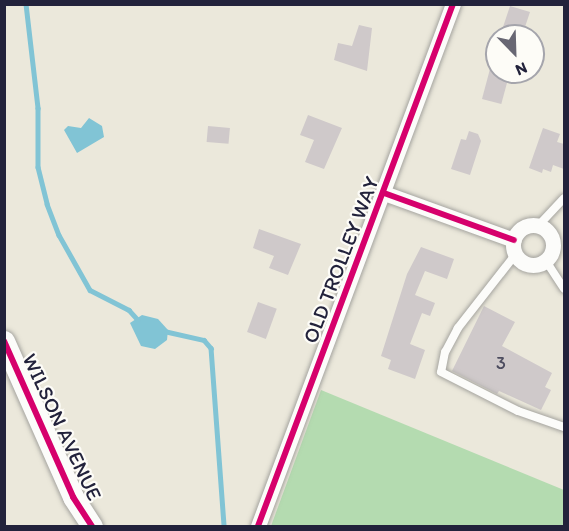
<!DOCTYPE html>
<style>
body{margin:0}
#map{position:relative;width:569px;height:531px;overflow:hidden;background:#ebe8db;font-family:Itim,sans-serif}
div>[style]{position:absolute}
[style*='--x']{left:calc(var(--x)*1px);top:calc(var(--y)*1px);width:calc(var(--w)*1px);rotate:calc(var(--a)*1deg)}
.green>*{inset:0;background:#b4dbb0}
.water>*{inset:0;background:#81c4d5}
.stream>*{height:4.5px;margin:-2.25px;padding:0 2.25px;transform-origin:2.25px;border-radius:2.25px;background:#81c4d5}
.building>*{inset:0;background:#cfc9ca;transform-origin:0 0}
.roads{filter:drop-shadow(0 0 2px #a5a49f) drop-shadow(0 0 2px #a5a49f)}
.lane>*{height:8px;margin:-4px;padding:0 4px;transform-origin:4px;border-radius:4px;background:#fcfcfa}
.street>*{height:15px;margin:-7.5px;padding:0 7.5px;transform-origin:7.5px;border-radius:7.5px;background:#fcfcfa}
.street>.ring{margin:-7.5px;padding:0;box-sizing:content-box;background:none;border:15px solid #fcfcfa;border-radius:50%}
.secondary>*{height:21px;margin:-10.5px;padding:0 10.5px;transform-origin:10.5px;border-radius:10.5px;background:#fcfcfa}
.cycleway>*{height:6px;margin:-3px;padding:0 3px;transform-origin:3px;border-radius:3px;background:#d6006c}
span{translate:-50% -50%;white-space:nowrap;text-align:center;line-height:1.15;-webkit-text-stroke:4.5px #fdfcf7;paint-order:stroke}
.number-label{font-size:18px;color:#4d4c5f}
.number-label span{-webkit-text-stroke-width:0}
.street-label{font-size:21px;color:#22223b}
.frame{position:absolute;inset:0;border:6px solid #22223b;pointer-events:none}
.north{position:absolute;left:485px;top:24px;width:60px;height:60px;box-sizing:border-box;background:#fdfcf7;border:2px solid #a5a5ac;border-radius:50%;rotate:157deg;font-size:16px;font-weight:700;line-height:24px;text-align:center;color:#22223b}
.north::after{content:'';display:block;margin:auto;width:21px;height:27px;background:#686773;clip-path:polygon(50% 0,100% 100%,50% 72%,0 100%)}
</style>
<div id="map">
<div class="green">
<i style="clip-path:polygon(321px 390px,564px 490px,564px 523px,562px 526px,271px 526px)"></i>
</div>
<div class="water">
<i style="clip-path:polygon(89px 118px,102px 126px,104px 137px,77px 153px,64px 130px,68px 126px,81px 128px)"></i>
<i style="clip-path:polygon(142px 315px,158px 319px,168px 330px,167px 340px,155px 349px,141px 346px,130px 323px)"></i>
</div>
<div class="stream">
<i style="--x:26;--y:4;--w:105;--a:83.4"></i>
<i style="--x:38;--y:108;--w:59;--a:90"></i>
<i style="--x:38;--y:167;--w:38;--a:76"></i>
<i style="--x:47;--y:204;--w:33;--a:69"></i>
<i style="--x:59;--y:235;--w:63;--a:60.6"></i>
<i style="--x:90;--y:290;--w:44;--a:27.1"></i>
<i style="--x:129;--y:310;--w:13;--a:48"></i>
<i style="--x:164;--y:331;--w:41;--a:12.7"></i>
<i style="--x:204;--y:340;--w:11;--a:49"></i>
<i style="--x:211;--y:348;--w:178;--a:85.8"></i>
</div>
<div class="building">
<i style="clip-path:polygon(510px 6px,530px 12px,522px 36px,500px 36px)"></i>
<i style="clip-path:polygon(359px 25px,372px 28px,367px 71px,334px 60px,338px 43px,352px 46px)"></i>
<i style="left:490px;top:69px;width:20px;height:31px;rotate:15deg"></i>
<i style="clip-path:polygon(308px 115px,342px 128px,324px 169px,305px 162px,314px 140px,300px 135px)"></i>
<i style="left:208px;top:126px;width:22px;height:16px;rotate:5deg"></i>
<i style="clip-path:polygon(543px 128px,560px 134px,557px 142px,564px 144px,564px 169px,553px 165px,551px 172px,543px 169px,542px 173px,529px 168px)"></i>
<i style="clip-path:polygon(469px 131px,478px 134px,481px 141px,470px 175px,451px 169px,461px 139px,466px 140px)"></i>
<i style="clip-path:polygon(259px 229px,301px 244px,288px 275px,269px 268px,274px 256px,253px 248px)"></i>
<i style="clip-path:polygon(421px 247px,454px 259px,447px 279px,425px 271px,415px 295px,435px 303px,430px 316px,422px 313px,410px 344px,425px 350px,415px 379px,388px 369px,391px 360px,381px 356px,407px 274px)"></i>
<i style="left:258px;top:302px;width:20px;height:32px;rotate:20deg"></i>
<i style="clip-path:polygon(484px 306px,515px 322px,502px 346px,552px 373px,545px 387px,551px 390px,541px 410px,499px 391px,497px 394px,452px 371px)"></i>
</div>
<div class="roads">
<div class="lane">
<i style="--x:538;--y:226;--w:38;--a:-47"></i>
<i style="--x:515;--y:255;--w:93;--a:128"></i>
<i style="--x:458;--y:328;--w:27;--a:118"></i>
<i style="--x:445;--y:352;--w:20;--a:101"></i>
<i style="--x:441;--y:372;--w:86;--a:26.9"></i>
<i style="--x:518;--y:411;--w:49;--a:19.2"></i>
<i style="--x:546;--y:261;--w:33;--a:57"></i>
</div>
<div class="street">
<i style="--x:384;--y:193;--w:138;--a:19.9"></i>
<i class="ring" style="left:513px;top:225px;width:25px;height:25px"></i>
<i style="--x:258;--y:526;--w:557;--a:-69.52"></i>
</div>
<div class="secondary">
<i style="--x:4;--y:341;--w:171;--a:66.1"></i>
<i style="--x:73;--y:497;--w:35;--a:57"></i>
</div>
</div>
<div class="cycleway">
<i style="--x:384;--y:193;--w:138;--a:19.9"></i>
<i style="--x:4;--y:341;--w:171;--a:66.1"></i>
<i style="--x:73;--y:497;--w:35;--a:57"></i>
<i style="--x:258;--y:526;--w:557;--a:-69.52"></i>
</div>
<div class="number-label">
<span style="left:501px;top:363px">3</span>
</div>
<div class="street-label">
<span style="left:341px;top:260px;rotate:-69deg">OLD TROLLEY WAY</span>
<span style="left:62px;top:427px;rotate:65deg">WILSON AVENUE</span>
</div>
<div class="frame"></div>
<div class="north">N</div>
</div>
